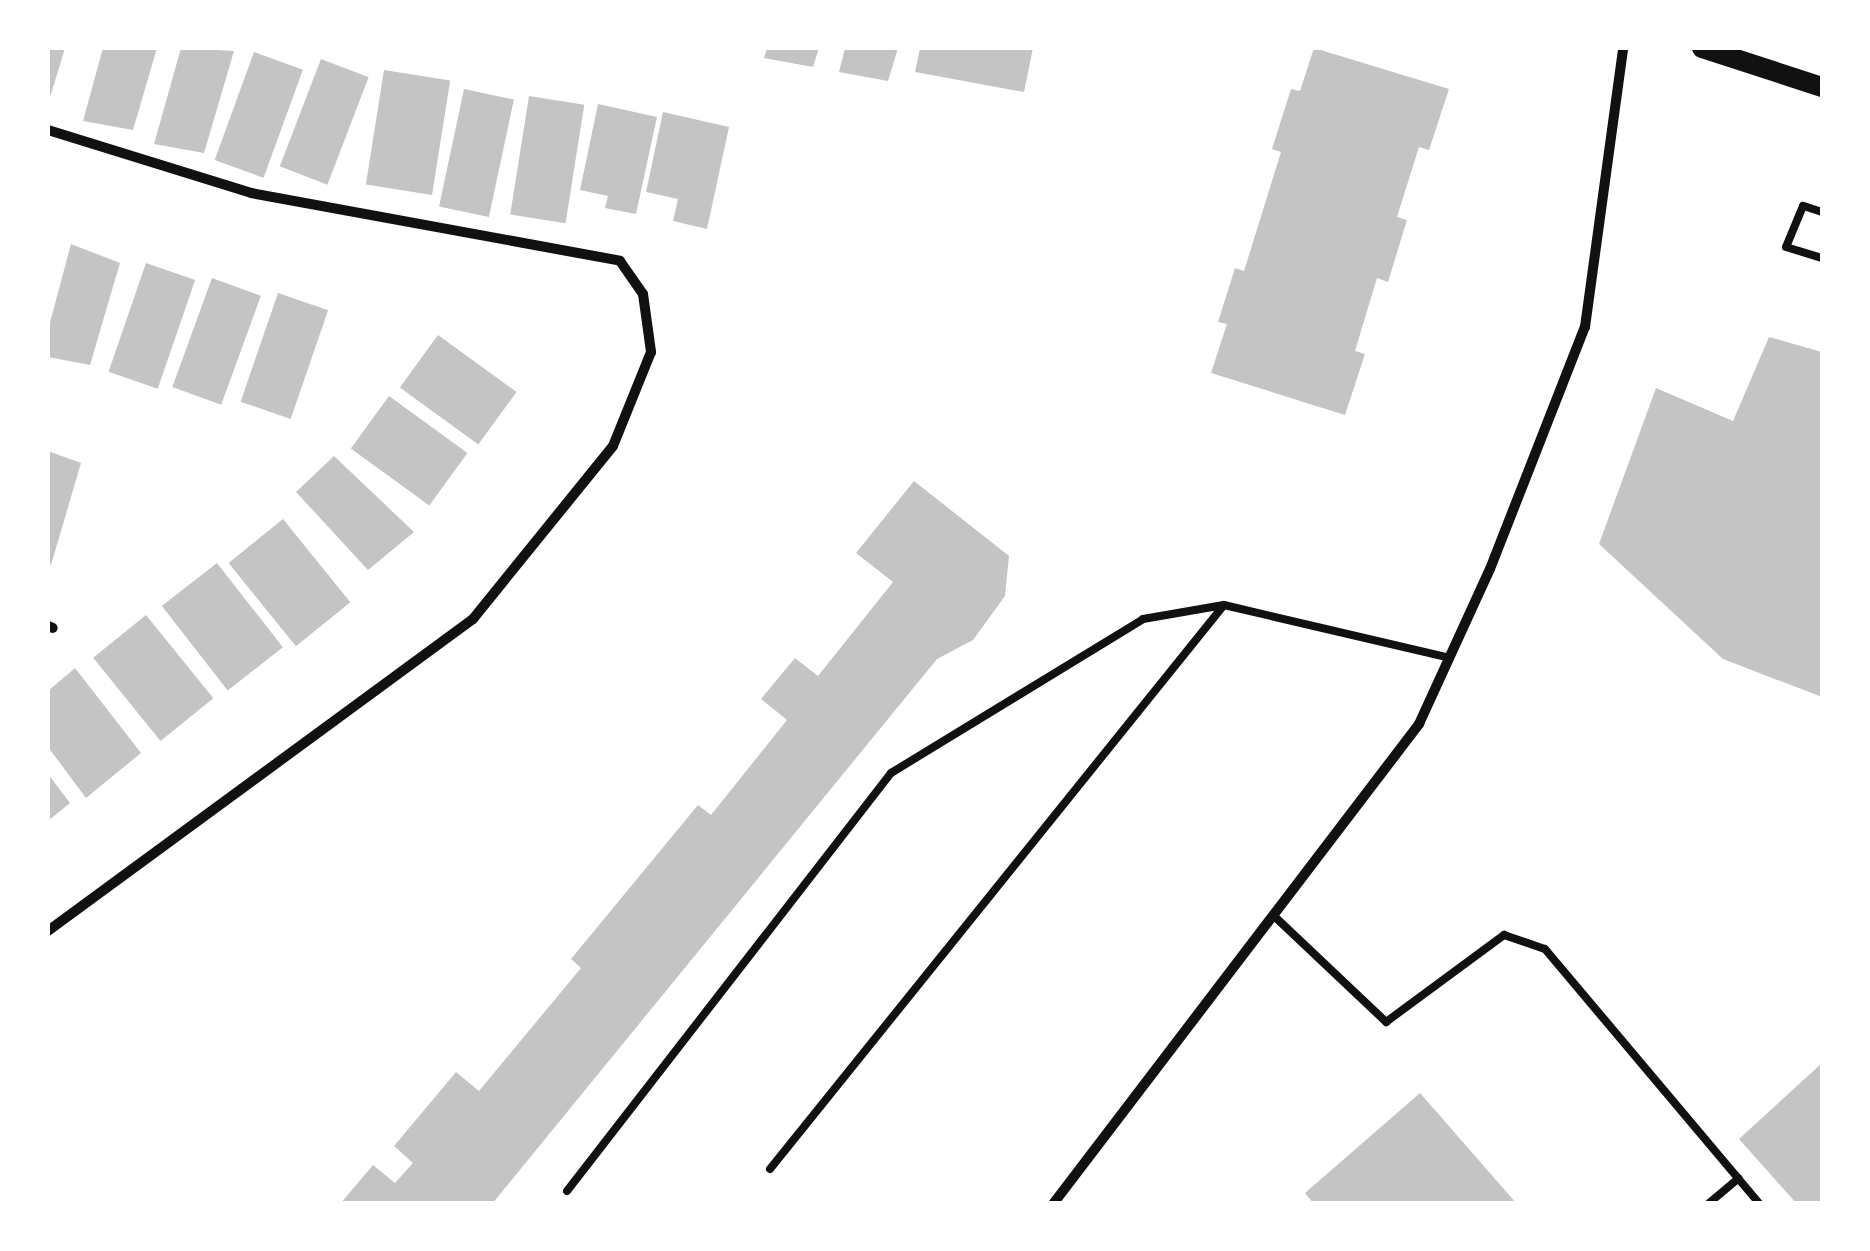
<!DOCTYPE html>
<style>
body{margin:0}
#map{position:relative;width:1870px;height:1251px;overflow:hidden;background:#fff;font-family:"Nunito Sans",sans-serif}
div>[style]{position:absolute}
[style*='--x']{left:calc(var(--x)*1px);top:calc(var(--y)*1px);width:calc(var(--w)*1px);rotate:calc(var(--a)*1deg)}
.building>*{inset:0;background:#c4c4c4;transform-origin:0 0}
.service>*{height:8px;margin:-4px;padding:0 4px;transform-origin:4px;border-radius:4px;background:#111}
.minor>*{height:10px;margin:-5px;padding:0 5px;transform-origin:5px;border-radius:5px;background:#111}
.secondary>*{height:20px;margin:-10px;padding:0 10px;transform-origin:10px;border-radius:10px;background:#111}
span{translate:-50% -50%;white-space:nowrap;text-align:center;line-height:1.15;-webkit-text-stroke:8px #fff;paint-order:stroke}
.frame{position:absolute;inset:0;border:50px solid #fff;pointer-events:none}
</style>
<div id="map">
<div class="building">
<i style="clip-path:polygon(48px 48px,65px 48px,48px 104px)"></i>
<i style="clip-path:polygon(103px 48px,157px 48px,133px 130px,83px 121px)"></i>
<i style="clip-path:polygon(181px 48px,234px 51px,204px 153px,154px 144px)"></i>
<i style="clip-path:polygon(767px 48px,819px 48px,813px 67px,764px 58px)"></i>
<i style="clip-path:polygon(845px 48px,898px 48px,888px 81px,839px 72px)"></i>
<i style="clip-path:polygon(920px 48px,1033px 48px,1024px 92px,915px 72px)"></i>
<i style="clip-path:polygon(1314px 48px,1449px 89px,1429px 150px,1419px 147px,1397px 217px,1407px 220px,1388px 282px,1377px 278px,1355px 351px,1365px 354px,1345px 415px,1211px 373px,1227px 324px,1218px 322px,1235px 268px,1244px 271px,1281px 152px,1272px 149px,1291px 89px,1300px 91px)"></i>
<i style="left:254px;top:52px;width:52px;height:115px;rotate:20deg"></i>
<i style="left:321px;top:59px;width:51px;height:115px;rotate:21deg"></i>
<i style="left:384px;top:70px;width:67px;height:116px;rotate:9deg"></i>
<i style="left:464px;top:89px;width:51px;height:120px;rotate:12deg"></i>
<i style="left:529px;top:96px;width:56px;height:120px;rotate:9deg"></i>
<i style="clip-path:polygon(598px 104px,657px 117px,636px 214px,605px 208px,608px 196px,580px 190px)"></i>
<i style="clip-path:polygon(663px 112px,729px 127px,707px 229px,673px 221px,678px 199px,646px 192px)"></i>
<i style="clip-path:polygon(71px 244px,120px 263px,90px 365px,48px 357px,48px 330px)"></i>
<i style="left:146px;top:263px;width:52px;height:115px;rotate:19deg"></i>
<i style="left:212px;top:278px;width:52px;height:116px;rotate:20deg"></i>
<i style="left:278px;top:293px;width:53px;height:115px;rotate:19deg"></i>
<i style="left:438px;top:335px;width:97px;height:65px;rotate:36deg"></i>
<i style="clip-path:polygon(1769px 337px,1822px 352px,1822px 697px,1723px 659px,1599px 544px,1656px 388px,1733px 421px)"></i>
<i style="left:389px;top:396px;width:97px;height:65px;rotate:36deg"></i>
<i style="clip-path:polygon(48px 451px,81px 463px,51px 565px,48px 564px)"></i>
<i style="clip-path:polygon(334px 456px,414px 532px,368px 570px,296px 492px)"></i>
<i style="clip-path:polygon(914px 481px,1009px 556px,1005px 596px,973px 640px,937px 659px,492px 1204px,340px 1204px,373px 1165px,395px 1183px,413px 1163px,394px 1146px,456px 1072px,479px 1091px,581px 968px,571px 959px,698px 805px,711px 815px,787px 720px,761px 699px,795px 658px,818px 676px,893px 582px,856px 553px)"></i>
<i style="left:283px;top:519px;width:107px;height:70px;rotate:51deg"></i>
<i style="left:217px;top:563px;width:107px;height:70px;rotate:52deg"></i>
<i style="left:146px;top:615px;width:107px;height:68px;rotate:51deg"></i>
<i style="clip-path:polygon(75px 668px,141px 753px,86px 798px,48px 747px,48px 691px)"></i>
<i style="clip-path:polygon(48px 774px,70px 803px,48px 821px)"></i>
<i style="clip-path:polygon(1822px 1063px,1822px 1204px,1797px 1204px,1739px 1139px)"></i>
<i style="clip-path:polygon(1420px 1093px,1517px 1204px,1314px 1204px,1305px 1193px)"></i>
</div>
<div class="service">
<i style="--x:1822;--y:212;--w:20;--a:-162"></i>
<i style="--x:1803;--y:206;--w:44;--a:112.5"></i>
<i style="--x:1786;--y:247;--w:38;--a:17"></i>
<i style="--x:1273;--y:915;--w:156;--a:43.4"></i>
<i style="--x:1386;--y:1022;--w:147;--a:-36.4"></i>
<i style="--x:1504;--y:935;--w:43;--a:18.9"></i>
<i style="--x:1545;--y:949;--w:334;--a:49.9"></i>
<i style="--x:770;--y:1169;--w:724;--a:-51.17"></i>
<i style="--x:1224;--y:605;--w:232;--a:13.2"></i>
<i style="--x:567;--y:1191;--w:529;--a:-52.22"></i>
<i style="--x:891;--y:773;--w:295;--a:-31.4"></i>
<i style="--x:1143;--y:619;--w:82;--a:-9.8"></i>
<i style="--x:1708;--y:1204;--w:40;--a:-40"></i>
</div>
<div class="minor">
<i style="--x:48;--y:130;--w:213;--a:17.2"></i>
<i style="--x:251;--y:193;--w:375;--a:10.4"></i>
<i style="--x:620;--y:261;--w:40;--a:55.1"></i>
<i style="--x:643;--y:294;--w:59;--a:82.1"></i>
<i style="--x:651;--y:352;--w:101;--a:112"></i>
<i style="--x:613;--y:446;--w:223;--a:129"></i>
<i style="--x:473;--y:619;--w:527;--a:143.72"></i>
<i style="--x:48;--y:626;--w:5;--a:22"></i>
<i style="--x:1053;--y:1204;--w:604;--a:-52.67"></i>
<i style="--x:1419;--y:724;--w:170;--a:-65.4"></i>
<i style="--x:1490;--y:569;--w:260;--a:-68.6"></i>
<i style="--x:1585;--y:327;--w:282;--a:-82.2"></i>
</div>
<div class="secondary">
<i style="--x:1702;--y:48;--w:126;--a:18"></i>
</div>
<div class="frame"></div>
</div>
